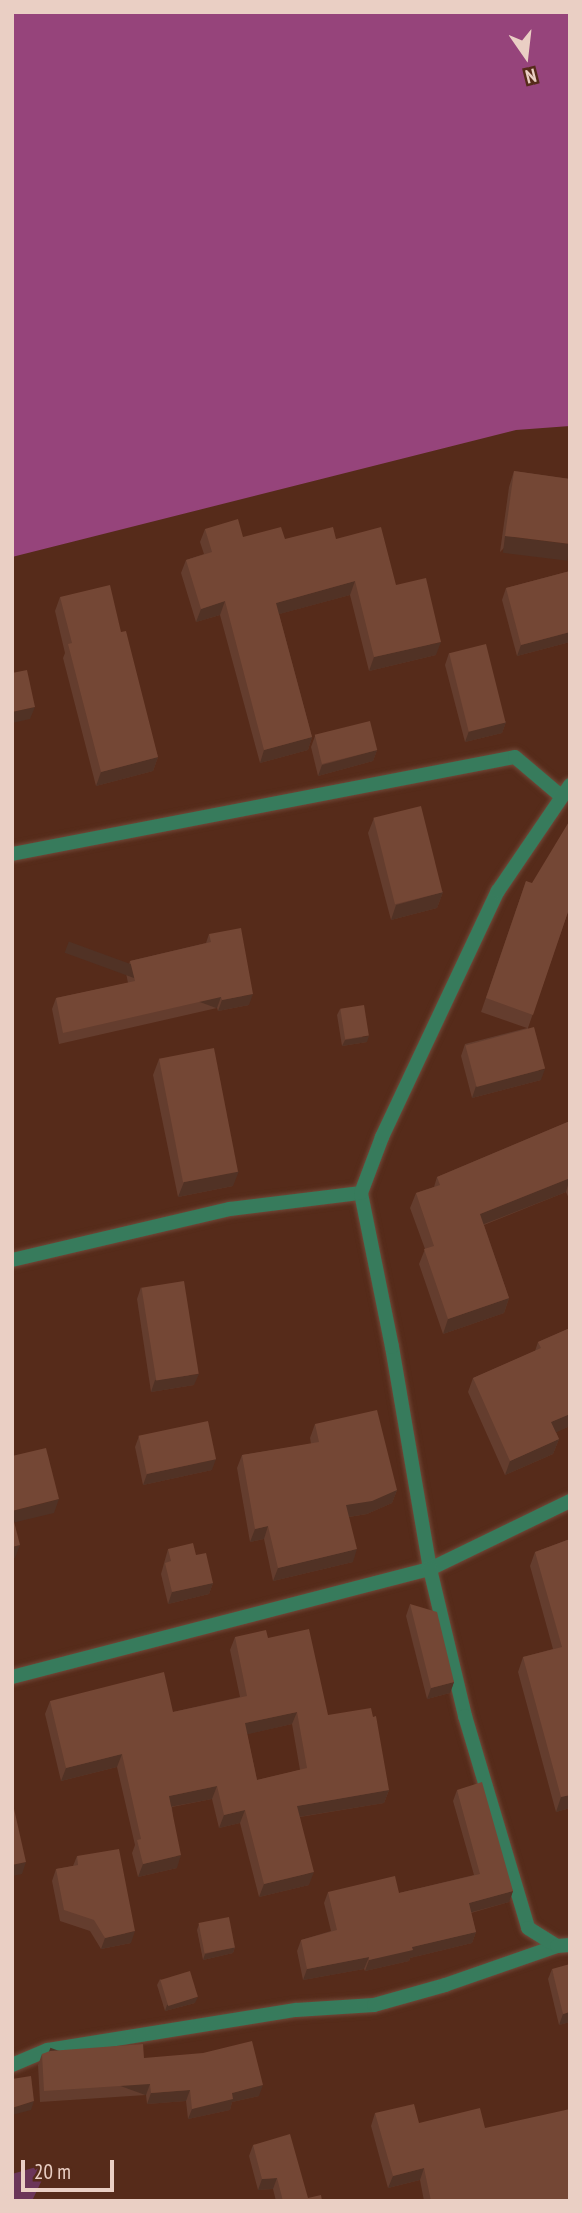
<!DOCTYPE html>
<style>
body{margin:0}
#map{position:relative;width:582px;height:2213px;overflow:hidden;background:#562b1a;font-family:"PT Sans Narrow",sans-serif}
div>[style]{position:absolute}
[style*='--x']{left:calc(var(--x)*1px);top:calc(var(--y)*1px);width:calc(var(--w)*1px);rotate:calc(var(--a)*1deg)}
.green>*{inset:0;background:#6b3659}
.forest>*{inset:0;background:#96447b}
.roads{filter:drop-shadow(0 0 2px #714939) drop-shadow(0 0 2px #714939)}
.minor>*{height:14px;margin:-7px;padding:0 7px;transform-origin:7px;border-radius:7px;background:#377b5c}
.tertiary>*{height:14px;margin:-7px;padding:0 7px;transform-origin:7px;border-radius:7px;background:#377b5c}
.wall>*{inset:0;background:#643d2e}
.shaded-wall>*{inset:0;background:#513225;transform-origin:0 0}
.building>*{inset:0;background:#744735;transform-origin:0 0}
span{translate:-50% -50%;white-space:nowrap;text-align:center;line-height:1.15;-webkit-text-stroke:7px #562b1a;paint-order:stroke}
.frame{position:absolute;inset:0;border:14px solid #eacfc4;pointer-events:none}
.north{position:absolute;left:491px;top:21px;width:70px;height:70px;-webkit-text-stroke:5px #562b1a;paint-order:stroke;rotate:166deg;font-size:19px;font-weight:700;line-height:28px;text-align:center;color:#eacfc4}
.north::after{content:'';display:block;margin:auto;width:24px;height:32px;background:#eacfc4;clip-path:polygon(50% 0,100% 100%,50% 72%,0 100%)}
.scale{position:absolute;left:21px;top:2160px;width:93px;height:32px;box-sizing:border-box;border:4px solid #eacfc4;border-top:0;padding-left:9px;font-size:21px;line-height:24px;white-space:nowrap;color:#eacfc4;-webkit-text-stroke:5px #562b1a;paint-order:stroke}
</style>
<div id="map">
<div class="green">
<i style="clip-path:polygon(50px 2163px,32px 2201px,12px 2201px,12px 2174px)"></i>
</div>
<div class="forest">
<i style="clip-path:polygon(12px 12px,570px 12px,570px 426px,516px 430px,12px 557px)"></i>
</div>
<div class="roads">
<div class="minor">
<i style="--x:12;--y:854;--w:512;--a:-10.92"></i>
<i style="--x:515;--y:757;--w:60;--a:40.3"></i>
<i style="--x:12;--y:1260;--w:224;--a:-13.2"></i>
<i style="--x:230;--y:1209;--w:132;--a:-7"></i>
<i style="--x:430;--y:1569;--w:225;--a:-99.7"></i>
<i style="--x:392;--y:1347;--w:157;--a:-101.4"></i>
<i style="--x:361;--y:1193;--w:60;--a:-69.4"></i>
<i style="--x:382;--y:1137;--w:272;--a:-64.8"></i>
<i style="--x:498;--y:891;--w:128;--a:-55.8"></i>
<i style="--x:12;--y:1677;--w:432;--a:-14.5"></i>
<i style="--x:430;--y:1569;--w:156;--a:-25.9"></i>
<i style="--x:12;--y:2065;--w:39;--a:-23"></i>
<i style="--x:48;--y:2050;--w:251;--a:-9.2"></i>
<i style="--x:296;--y:2010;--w:78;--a:-3.7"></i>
<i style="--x:374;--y:2005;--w:74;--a:-15.7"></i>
<i style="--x:445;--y:1985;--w:119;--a:-19.2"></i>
</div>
<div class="tertiary">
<i style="--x:430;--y:1569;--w:151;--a:76.6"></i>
<i style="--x:465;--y:1716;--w:221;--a:73.4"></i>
<i style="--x:528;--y:1928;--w:34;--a:32"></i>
<i style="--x:557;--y:1946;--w:13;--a:-4"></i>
</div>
</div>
<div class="wall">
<i style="clip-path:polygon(514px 471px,570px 479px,500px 552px,509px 487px)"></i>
<i style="clip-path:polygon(205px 529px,243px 537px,285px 539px,336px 539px,396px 585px,436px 655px,369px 671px,350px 595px,279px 614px,312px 737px,308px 750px,260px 763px,220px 615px,196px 622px,181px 573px,186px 560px,204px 554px,200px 542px)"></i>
<i style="clip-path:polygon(570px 571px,570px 642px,517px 656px,502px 600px,506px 588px)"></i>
<i style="clip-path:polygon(60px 597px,121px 632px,158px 757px,153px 771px,96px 786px,63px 658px,65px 653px,55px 611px)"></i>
<i style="clip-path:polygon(449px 653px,506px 722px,502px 733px,465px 742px,445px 665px)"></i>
<i style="clip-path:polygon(315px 736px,377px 750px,373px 761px,318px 776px,311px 747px)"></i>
<i style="clip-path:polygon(374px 818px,443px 892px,437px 908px,391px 920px,368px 833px)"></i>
<i style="clip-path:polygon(526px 881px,570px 906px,528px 1028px,541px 1080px,472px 1098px,461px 1056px,465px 1044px,527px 1028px,481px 1012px)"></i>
<i style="clip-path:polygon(209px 934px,249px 1005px,218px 1011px,217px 1008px,59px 1044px,52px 1009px,56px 998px,128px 983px,126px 973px,130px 961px,206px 943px)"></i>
<i style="clip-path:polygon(340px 1009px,367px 1042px,342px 1046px,337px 1015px)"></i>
<i style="clip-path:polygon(159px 1059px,233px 1186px,178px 1197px,153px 1075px)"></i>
<i style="clip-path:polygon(570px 1121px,570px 1201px,566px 1192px,484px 1225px,509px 1298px,504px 1313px,443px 1334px,419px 1264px,425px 1249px,410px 1208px,416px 1193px,434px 1187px,437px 1177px)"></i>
<i style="clip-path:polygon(141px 1287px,194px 1385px,151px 1392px,137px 1299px)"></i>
<i style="clip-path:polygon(570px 1328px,570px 1426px,556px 1432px,559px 1439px,553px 1454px,505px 1475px,468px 1392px,473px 1378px,535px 1351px,538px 1342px)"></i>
<i style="clip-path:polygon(315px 1424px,397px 1490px,392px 1503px,367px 1514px,349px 1517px,353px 1562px,273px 1581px,264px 1539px,250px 1542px,237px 1468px,242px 1455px,311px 1444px,310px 1438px)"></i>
<i style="clip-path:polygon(139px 1436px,212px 1470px,143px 1485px,135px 1447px)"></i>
<i style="clip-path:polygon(570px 1539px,570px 1808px,556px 1812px,518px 1672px,523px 1657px,553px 1649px,530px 1566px,535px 1552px)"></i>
<i style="clip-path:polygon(168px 1549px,196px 1555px,213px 1583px,209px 1594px,168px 1604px,161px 1574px)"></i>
<i style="clip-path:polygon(410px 1604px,454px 1682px,450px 1693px,427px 1699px,406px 1616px)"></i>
<i style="clip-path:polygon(evenodd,235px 1637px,268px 1638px,328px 1715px,389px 1790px,384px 1803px,300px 1817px,309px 1885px,259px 1897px,240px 1823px,219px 1828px,212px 1799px,172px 1807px,177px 1868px,138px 1877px,132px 1853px,135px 1845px,117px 1767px,61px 1781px,45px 1714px,50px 1701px,173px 1712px,240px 1697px,230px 1650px,235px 1637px,292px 1724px,300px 1770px,257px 1780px,247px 1734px,292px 1724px)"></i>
<i style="clip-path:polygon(457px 1790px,513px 1891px,509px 1902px,471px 1913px,476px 1932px,472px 1943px,410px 1958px,409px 1961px,365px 1971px,364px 1969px,303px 1980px,297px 1951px,301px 1940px,331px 1931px,324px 1903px,328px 1892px,399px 1893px,474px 1875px,453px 1801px)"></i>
<i style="clip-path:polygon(77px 1856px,131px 1943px,101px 1949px,90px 1931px,60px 1921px,52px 1881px,56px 1869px,73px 1866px)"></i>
<i style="clip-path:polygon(199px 1924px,235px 1947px,233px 1953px,203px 1960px,197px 1930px)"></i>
<i style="clip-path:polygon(552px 1969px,570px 2022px,559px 2025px,548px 1979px)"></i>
<i style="clip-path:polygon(160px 1979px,195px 2003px,165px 2011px,157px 1985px)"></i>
<i style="clip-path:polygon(42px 2054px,144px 2058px,259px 2096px,232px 2102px,230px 2110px,188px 2119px,186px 2101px,147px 2104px,146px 2095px,40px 2102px,38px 2065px)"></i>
<i style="clip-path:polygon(375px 2113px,419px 2123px,485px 2128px,570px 2201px,424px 2201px,420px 2180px,388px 2188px,371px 2126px)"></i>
<i style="clip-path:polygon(253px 2145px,308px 2198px,322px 2201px,276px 2201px,273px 2189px,258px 2190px,249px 2156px)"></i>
</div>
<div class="shaded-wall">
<i style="left:505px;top:536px;width:65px;height:17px;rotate:7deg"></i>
<i style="clip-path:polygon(355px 581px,350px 595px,272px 616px,276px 603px)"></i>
<i style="clip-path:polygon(225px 601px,220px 615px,196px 622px,201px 609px)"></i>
<i style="clip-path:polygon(570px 632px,570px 642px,517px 656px,521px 645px)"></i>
<i style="clip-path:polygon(441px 642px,436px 655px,369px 671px,374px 657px)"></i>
<i style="clip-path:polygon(35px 707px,30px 719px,12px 723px,12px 712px)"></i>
<i style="clip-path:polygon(506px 722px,502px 733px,465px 742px,469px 731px)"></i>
<i style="clip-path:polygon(312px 737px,308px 750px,260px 763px,264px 750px)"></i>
<i style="clip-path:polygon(377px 750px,373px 761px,318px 776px,322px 765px)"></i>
<i style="clip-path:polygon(158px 757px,153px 771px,96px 786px,101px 772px)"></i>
<i style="clip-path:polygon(443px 892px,437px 908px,391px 920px,396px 905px)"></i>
<i style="clip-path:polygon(253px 994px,249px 1005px,218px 1011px,222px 1000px)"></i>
<i style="left:221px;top:997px;width:12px;height:162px;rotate:110deg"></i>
<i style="clip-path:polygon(369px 1036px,367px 1042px,342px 1046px,345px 1040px)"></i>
<i style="clip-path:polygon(545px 1069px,541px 1080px,472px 1098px,476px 1086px)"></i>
<i style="clip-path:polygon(239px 1171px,233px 1186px,178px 1197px,184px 1182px)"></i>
<i style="clip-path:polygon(570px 1178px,566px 1192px,474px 1228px,480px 1214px)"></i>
<i style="clip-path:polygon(509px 1298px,504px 1313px,443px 1334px,448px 1319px)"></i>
<i style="clip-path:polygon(199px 1374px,194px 1385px,151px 1392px,155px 1380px)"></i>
<i style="clip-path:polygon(570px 1414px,570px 1426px,546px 1437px,551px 1422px)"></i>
<i style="clip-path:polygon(559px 1439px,553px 1454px,505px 1475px,510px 1461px)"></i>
<i style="clip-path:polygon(216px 1459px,212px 1470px,143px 1485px,147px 1474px)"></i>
<i style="clip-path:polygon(397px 1490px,392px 1503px,367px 1514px,342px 1518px,346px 1505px)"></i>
<i style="clip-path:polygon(59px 1499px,54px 1513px,12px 1523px,12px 1511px)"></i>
<i style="clip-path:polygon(268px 1526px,264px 1539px,250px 1542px,255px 1529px)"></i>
<i style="clip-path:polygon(20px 1545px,15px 1558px,12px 1559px,12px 1547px)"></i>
<i style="clip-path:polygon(357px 1549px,353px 1562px,273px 1581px,278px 1568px)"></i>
<i style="clip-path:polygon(213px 1583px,209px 1594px,168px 1604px,172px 1592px)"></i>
<i style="clip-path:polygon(454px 1682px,450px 1693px,427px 1699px,431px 1688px)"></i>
<i style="clip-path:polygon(297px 1712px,292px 1724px,240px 1736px,245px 1723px)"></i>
<i style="clip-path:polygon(122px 1754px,117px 1767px,61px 1781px,66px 1768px)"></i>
<i style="clip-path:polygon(217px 1786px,212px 1799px,164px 1808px,169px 1796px)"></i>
<i style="clip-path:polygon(389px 1790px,384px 1803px,292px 1818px,297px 1806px)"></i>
<i style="clip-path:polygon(570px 1795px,570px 1808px,556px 1812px,561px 1797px)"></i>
<i style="clip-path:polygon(245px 1810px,240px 1823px,219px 1828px,224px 1815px)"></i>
<i style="clip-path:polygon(181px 1855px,177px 1868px,138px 1877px,143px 1864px)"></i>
<i style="clip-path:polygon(26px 1862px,22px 1874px,12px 1876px,12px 1865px)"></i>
<i style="clip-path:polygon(314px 1872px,309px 1885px,259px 1897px,264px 1884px)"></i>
<i style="clip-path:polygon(513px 1891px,509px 1902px,465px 1914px,469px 1903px)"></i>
<i style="clip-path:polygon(135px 1931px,131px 1943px,101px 1949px,105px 1938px)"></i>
<i style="clip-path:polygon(476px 1932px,472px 1943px,410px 1958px,409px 1961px,365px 1971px,369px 1960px,412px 1947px)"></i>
<i style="clip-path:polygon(235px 1947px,233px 1953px,203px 1960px,205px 1954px)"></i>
<i style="clip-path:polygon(369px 1957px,364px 1969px,303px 1980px,307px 1969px)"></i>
<i style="clip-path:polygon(198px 1997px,195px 2003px,165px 2011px,167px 2005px)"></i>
<i style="clip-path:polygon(570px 2012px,570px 2022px,559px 2025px,563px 2014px)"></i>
<i style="left:150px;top:2084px;width:12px;height:106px;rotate:110deg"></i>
<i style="clip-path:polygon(263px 2085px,259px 2096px,232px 2102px,230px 2110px,188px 2119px,192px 2109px,232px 2093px)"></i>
<i style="clip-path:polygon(190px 2090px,186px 2101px,147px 2104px,151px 2093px)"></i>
<i style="clip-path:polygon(34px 2101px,31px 2110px,12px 2115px,12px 2108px)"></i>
<i style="clip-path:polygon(424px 2168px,420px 2180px,388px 2188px,393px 2176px)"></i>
<i style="clip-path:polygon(277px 2178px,273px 2189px,258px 2190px,262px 2179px)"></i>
</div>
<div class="building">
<i style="clip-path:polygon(514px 471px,570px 479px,570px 544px,505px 536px)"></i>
<i style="clip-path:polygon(238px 519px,243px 537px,281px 527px,285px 539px,333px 527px,336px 539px,381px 527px,396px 585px,426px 578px,441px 642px,374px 657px,355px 581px,276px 603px,312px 737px,264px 750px,225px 601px,201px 609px,186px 560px,212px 552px,205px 529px)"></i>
<i style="clip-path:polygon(570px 571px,570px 632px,521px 645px,506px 588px)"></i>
<i style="clip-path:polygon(110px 585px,121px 632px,126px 631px,158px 757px,101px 772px,68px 644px,72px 643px,60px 597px)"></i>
<i style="left:486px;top:644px;width:81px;height:38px;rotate:76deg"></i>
<i style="clip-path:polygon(27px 670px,35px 707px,12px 712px,12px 673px)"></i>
<i style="left:370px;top:721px;width:30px;height:57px;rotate:76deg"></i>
<i style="left:421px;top:806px;width:89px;height:49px;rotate:76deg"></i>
<i style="clip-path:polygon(570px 820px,570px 892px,568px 895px,570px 896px,570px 906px,533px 1015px,486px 998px,526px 881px,532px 883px)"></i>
<i style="clip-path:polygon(241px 928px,253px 994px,222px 1000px,221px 997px,63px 1033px,56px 998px,135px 981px,130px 961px,211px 942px,209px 934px)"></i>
<i style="left:364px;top:1005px;width:31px;height:24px;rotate:81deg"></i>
<i style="left:534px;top:1027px;width:43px;height:71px;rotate:75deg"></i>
<i style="left:214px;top:1048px;width:126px;height:56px;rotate:79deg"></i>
<i style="clip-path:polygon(570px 1121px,570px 1178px,480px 1214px,509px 1298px,448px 1319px,424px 1249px,434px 1246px,416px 1193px,440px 1185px,437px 1177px)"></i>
<i style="left:184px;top:1281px;width:94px;height:43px;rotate:81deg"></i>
<i style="clip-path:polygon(570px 1328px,570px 1414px,551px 1422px,559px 1439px,510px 1461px,473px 1378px,541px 1348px,538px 1342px)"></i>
<i style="clip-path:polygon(377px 1410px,397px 1490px,372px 1501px,346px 1505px,357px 1549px,278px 1568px,268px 1526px,255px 1529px,242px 1455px,319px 1442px,315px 1424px)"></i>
<i style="left:208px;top:1421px;width:39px;height:71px;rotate:78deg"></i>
<i style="clip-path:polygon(46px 1448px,59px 1499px,12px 1511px,12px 1456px)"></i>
<i style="clip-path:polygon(12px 1514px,20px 1545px,12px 1547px)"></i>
<i style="clip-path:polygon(570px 1539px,570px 1795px,561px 1797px,523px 1657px,562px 1647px,535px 1552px)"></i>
<i style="clip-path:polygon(193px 1543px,196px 1555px,206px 1553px,213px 1583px,172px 1592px,165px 1563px,171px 1561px,168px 1549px)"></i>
<i style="clip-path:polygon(410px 1604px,437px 1612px,454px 1682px,431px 1688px)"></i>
<i style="clip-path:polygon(evenodd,309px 1629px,328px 1715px,371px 1708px,373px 1717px,376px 1716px,389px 1790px,297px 1806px,314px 1872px,264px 1884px,245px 1810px,224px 1815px,217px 1786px,169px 1796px,181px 1855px,143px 1864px,137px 1840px,141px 1839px,122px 1754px,66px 1768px,50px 1701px,164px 1672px,173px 1712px,247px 1696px,235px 1637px,266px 1630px,268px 1638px,309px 1629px,297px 1712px,307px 1768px,257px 1780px,245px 1723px,297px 1712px)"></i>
<i style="clip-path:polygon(482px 1782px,513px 1891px,469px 1903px,476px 1932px,412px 1947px,413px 1950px,369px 1960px,369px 1957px,307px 1969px,301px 1940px,337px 1930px,328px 1892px,395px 1876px,399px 1893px,480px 1874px,457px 1790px)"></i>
<i style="clip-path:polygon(12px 1800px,26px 1862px,12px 1865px)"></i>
<i style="clip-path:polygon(119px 1849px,135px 1931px,105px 1938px,94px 1920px,64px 1910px,56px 1869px,78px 1865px,77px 1856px)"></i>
<i style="left:229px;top:1917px;width:31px;height:31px;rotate:79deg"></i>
<i style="clip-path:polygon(570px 1964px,570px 2012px,563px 2014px,552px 1969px)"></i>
<i style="left:190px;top:1971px;width:27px;height:31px;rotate:73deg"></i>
<i style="clip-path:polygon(252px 2041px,263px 2085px,232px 2093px,233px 2099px,192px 2109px,190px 2090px,151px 2093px,150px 2084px,44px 2091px,42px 2054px,50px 2051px,143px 2044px,144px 2058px,203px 2053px)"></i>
<i style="clip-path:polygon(31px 2076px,34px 2101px,12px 2108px,12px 2079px)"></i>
<i style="clip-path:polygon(414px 2104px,419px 2123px,480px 2108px,485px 2128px,570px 2109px,570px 2201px,431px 2201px,424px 2168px,393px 2176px,375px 2113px)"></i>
<i style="clip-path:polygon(290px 2134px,308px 2198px,321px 2195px,322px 2201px,283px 2201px,277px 2178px,262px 2179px,253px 2145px)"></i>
</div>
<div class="frame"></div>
<div class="north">N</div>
<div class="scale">20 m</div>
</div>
